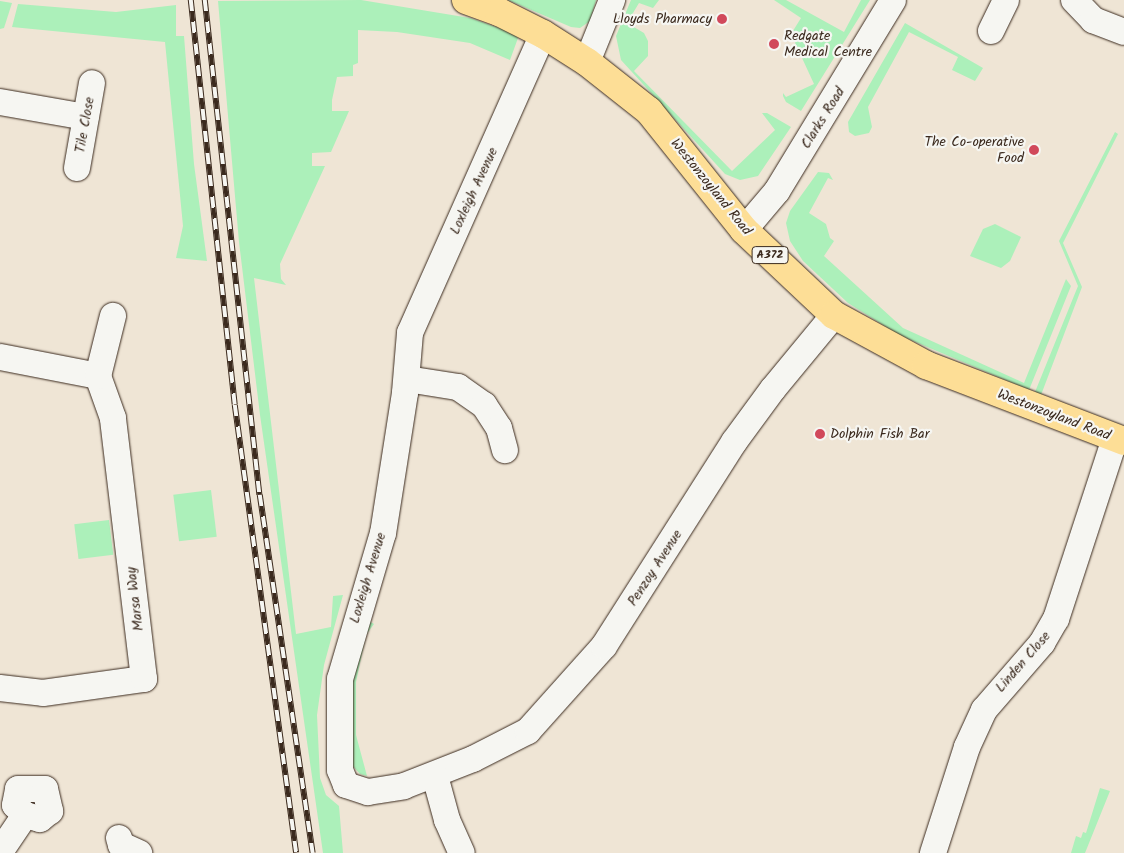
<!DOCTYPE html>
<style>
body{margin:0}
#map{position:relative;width:1124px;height:853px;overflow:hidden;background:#efe5d5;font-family:Kalam,sans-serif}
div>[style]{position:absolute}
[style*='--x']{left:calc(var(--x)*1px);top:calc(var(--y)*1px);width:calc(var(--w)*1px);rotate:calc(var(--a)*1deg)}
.green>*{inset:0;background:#acf0ba;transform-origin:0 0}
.roads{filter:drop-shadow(0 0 1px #3b2a1e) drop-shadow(0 0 1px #3b2a1e)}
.street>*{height:26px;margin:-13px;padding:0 13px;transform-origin:13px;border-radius:13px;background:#f6f6f2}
.primary>*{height:28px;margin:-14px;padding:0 14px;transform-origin:14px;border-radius:14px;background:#fdde96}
.rail>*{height:5.5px;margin-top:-2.75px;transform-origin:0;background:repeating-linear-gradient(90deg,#f6f6f2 0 11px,#3b2a1e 0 22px);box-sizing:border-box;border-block:1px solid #3b2a1e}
.dots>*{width:14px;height:14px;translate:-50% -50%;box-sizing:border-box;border:2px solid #f6f6f2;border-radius:50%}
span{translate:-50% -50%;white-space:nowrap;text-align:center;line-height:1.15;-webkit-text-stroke:4.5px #f6f6f2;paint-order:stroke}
.shield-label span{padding:1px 4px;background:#f6f6f2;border:1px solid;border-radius:4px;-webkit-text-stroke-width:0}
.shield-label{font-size:12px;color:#3b2a1e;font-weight:700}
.poi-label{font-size:14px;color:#3b2a1e}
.right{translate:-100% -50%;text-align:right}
.left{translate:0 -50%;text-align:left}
.street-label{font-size:14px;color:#3b2a1e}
</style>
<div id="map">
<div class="green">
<i style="clip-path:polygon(361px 0,470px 18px,511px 32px,518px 38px,510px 60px,470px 43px,397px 32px,358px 30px,358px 63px,353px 65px,353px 76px,337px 77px,332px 100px,332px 111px,349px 111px,331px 152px,312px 153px,312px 166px,325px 166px,280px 264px,281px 279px,286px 285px,254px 278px,296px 634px,331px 627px,333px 596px,343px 595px,324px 665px,317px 715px,320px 778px,326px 795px,339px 806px,343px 853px,323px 853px,260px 415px,239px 242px,218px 1px)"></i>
<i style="clip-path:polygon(508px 0,596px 0,590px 21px,580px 28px,571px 27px)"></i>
<i style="clip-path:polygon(631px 0,659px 0,653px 8px,639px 3px,627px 23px,644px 33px,648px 41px,648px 56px,634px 71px,732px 171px,775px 130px,762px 113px,767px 113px,791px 127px,758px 176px,740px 180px,725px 174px,621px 60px,616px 36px)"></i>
<i style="clip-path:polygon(774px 0,786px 0,844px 32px,861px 0,870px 0,801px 111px,786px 102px,783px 96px,783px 93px,786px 97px,814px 84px,791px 34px,801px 18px)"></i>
<i style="clip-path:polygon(0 1px,12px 3px,4px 28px,0 29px)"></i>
<i style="clip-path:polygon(18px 4px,116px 12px,176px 5px,176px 36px,184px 36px,194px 164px,207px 261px,176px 258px,183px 226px,165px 42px,12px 27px)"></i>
<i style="clip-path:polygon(905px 23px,983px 68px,975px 81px,952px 70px,958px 57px,909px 32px,868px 107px,872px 127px,869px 133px,855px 136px,849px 132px,848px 122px)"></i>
<i style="clip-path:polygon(1115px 132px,1118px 134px,1063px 243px,1082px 287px,1041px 395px,1035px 392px,1078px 286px,1059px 241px)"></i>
<i style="clip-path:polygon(818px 172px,829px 173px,833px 180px,828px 178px,809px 213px,826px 224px,830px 238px,834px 241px,824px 256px,903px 328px,1024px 383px,1066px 279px,1071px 286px,1029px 390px,899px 335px,848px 303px,803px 261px,790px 241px,786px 223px,790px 211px)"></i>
<i style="clip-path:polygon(995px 224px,1021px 237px,1010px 261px,1001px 268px,970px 256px,983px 229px)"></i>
<i style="left:211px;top:490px;width:47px;height:38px;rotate:83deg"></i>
<i style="left:109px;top:520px;width:35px;height:35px;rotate:83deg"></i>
<i style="clip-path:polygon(369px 621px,374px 624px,366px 635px,356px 682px,356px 735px,367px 776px,360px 774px,351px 764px,350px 710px,353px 680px)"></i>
<i style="clip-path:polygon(1100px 788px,1110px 791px,1085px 853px,1071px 853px,1076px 836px,1081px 838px,1083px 832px,1086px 833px)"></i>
</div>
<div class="roads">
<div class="street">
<i style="--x:1074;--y:0;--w:28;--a:46"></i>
<i style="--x:1093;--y:20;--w:33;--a:21"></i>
<i style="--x:991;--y:31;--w:34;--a:-64"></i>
<i style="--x:543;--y:34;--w:327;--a:114"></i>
<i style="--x:410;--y:333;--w:60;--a:94.8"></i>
<i style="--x:405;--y:393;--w:142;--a:98.9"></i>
<i style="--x:383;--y:533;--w:152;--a:106.4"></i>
<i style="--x:340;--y:679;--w:91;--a:90"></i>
<i style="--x:340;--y:770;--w:16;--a:68"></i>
<i style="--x:346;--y:785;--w:23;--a:18"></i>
<i style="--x:368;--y:792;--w:36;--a:-9"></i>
<i style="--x:404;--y:786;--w:74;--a:-21.4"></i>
<i style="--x:473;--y:759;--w:62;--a:-27"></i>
<i style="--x:528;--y:731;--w:114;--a:-48.2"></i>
<i style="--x:604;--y:646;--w:242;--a:-57.5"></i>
<i style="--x:734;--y:442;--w:66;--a:-53.7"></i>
<i style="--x:773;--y:389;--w:96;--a:-50.5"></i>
<i style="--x:587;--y:62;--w:67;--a:-68"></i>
<i style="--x:0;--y:102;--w:87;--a:9.9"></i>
<i style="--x:77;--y:168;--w:86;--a:-80"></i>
<i style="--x:744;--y:230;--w:51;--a:-49.8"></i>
<i style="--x:777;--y:191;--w:223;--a:-58.7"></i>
<i style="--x:0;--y:357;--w:100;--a:11"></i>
<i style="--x:407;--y:379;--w:52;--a:8.9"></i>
<i style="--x:458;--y:387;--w:32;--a:35"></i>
<i style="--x:484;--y:405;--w:27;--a:57"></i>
<i style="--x:499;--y:428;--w:23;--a:75"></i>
<i style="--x:0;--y:688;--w:43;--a:6.6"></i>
<i style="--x:43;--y:693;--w:102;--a:-7.9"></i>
<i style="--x:144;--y:679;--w:263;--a:-96.8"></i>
<i style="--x:113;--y:418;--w:45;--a:-109.7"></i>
<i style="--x:98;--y:376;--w:62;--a:-76"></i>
<i style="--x:435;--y:776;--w:46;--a:74.7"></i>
<i style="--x:447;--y:820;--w:36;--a:66"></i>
<i style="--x:18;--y:789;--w:27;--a:0"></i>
<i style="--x:45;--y:789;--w:23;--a:77"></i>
<i style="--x:50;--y:811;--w:13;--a:141"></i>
<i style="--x:40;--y:819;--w:16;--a:-165"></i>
<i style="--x:25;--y:815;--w:14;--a:-135"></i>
<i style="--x:15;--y:805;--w:16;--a:-79"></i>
<i style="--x:119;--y:838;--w:7;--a:74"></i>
<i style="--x:121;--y:845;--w:20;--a:24"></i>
<i style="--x:0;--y:852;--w:45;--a:-56"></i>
<i style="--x:933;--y:853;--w:111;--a:-72.2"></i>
<i style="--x:967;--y:747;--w:41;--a:-65.3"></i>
<i style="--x:984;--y:710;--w:89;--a:-49.1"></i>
<i style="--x:1042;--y:643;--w:28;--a:-60"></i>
<i style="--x:1056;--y:619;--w:190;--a:-71.9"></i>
</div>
<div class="primary">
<i style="--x:466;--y:0;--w:35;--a:20"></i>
<i style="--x:499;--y:12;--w:49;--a:26.6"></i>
<i style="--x:543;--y:34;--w:52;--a:32.5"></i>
<i style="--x:587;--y:62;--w:79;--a:38.3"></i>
<i style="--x:649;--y:111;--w:152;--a:51.4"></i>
<i style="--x:744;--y:230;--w:124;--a:43.4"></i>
<i style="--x:834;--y:315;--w:105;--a:28.5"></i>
<i style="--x:926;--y:365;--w:212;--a:21"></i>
</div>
</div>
<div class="rail">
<i style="--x:191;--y:0;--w:407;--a:83.8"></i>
<i style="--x:235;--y:405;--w:452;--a:82.2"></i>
<i style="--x:205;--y:0;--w:498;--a:83.7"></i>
<i style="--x:260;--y:495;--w:362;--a:81.6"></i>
</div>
<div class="dots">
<i style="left:722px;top:19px;background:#d1495b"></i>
<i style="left:774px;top:44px;background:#d1495b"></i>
<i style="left:1034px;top:150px;background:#d1495b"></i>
<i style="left:820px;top:434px;background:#d1495b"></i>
</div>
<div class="shield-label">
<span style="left:770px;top:255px">A372</span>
</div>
<div class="poi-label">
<span class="right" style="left:712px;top:19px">Lloyds Pharmacy</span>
<span class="left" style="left:784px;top:44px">Redgate<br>Medical Centre</span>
<span class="right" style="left:1024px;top:150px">The Co-operative<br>Food</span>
<span class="left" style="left:830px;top:434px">Dolphin Fish Bar</span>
</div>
<div class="street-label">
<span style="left:823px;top:118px;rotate:-58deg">Clarks Road</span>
<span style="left:85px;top:125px;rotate:-80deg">Tile Close</span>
<span style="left:711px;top:187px;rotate:51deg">Westonzoyland Road</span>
<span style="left:474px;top:191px;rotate:-65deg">Loxleigh Avenue</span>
<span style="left:1054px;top:415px;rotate:21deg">Westonzoyland Road</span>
<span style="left:655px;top:568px;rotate:-57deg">Penzoy Avenue</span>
<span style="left:368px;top:578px;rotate:-73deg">Loxleigh Avenue</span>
<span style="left:135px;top:599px;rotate:-97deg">Marsa Way</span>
<span style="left:1023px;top:662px;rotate:-49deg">Linden Close</span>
</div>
</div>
